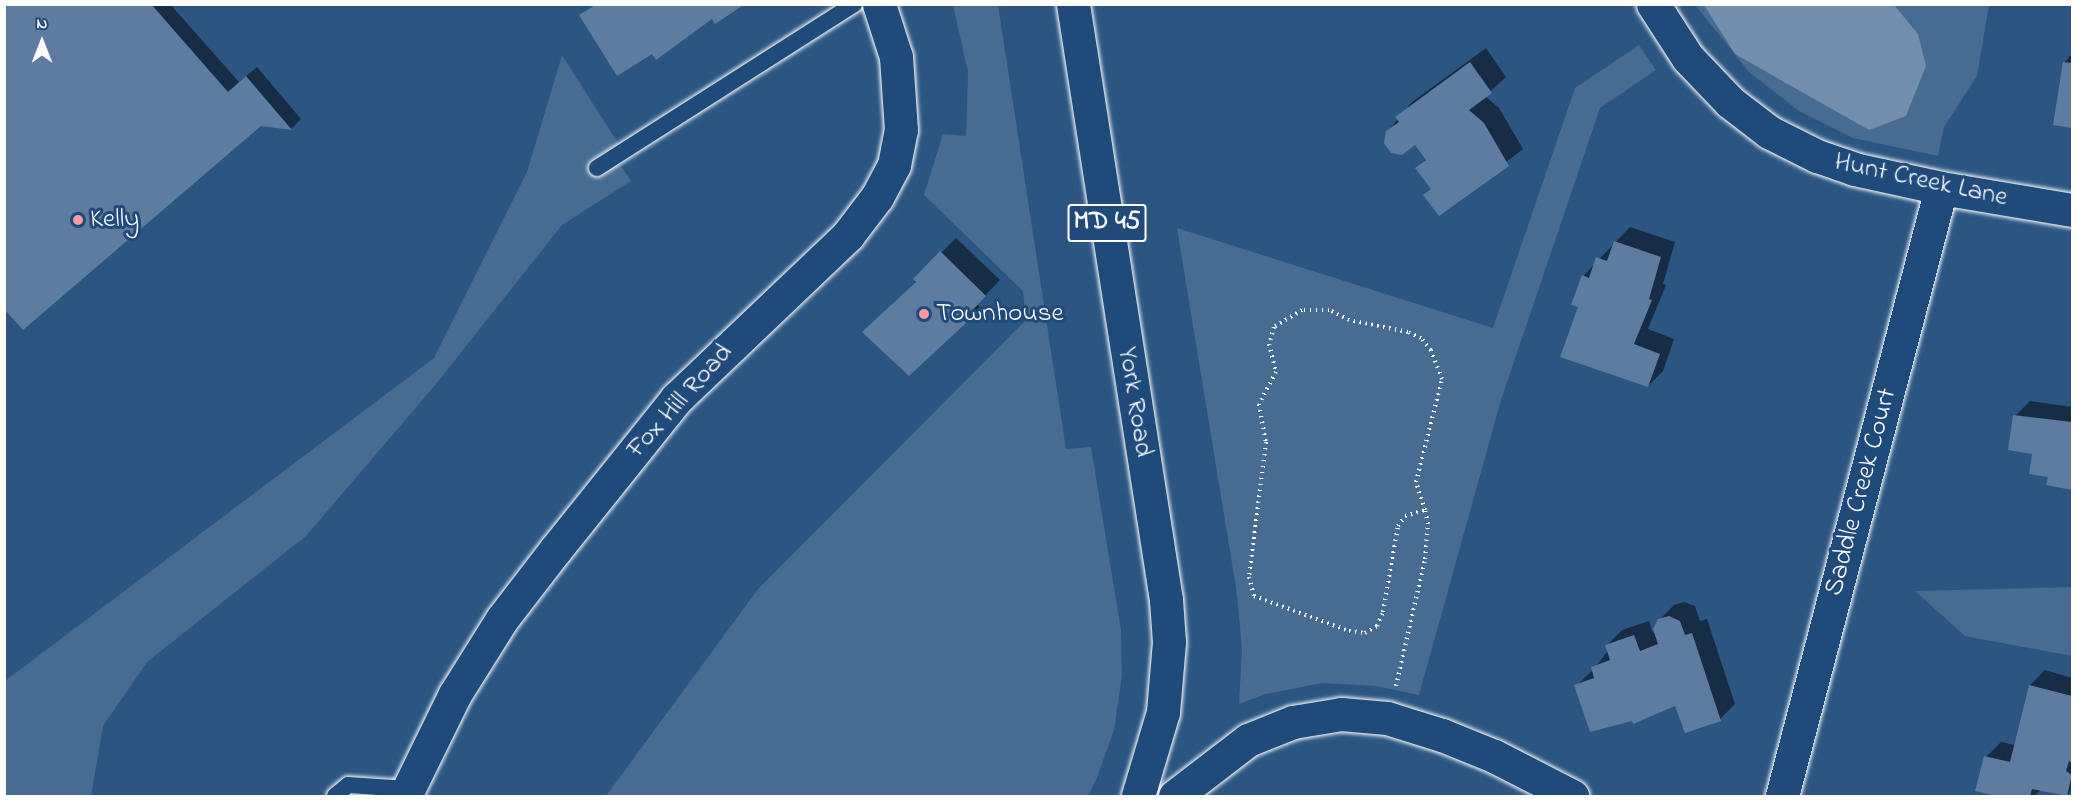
<!DOCTYPE html>
<style>
body{margin:0}
#map{position:relative;width:2077px;height:801px;overflow:hidden;background:#2c5582;font-family:"Indie Flower",sans-serif}
div>[style]{position:absolute}
[style*='--x']{left:calc(var(--x)*1px);top:calc(var(--y)*1px);width:calc(var(--w)*1px);rotate:calc(var(--a)*1deg)}
.green>*{inset:0;background:#486b92}
.water>*{inset:0;background:#748fad}
.shadow>*{inset:0;background:#0007}
.building>*{inset:0;background:#5e7c9f}
.path>*{height:4px;margin-top:-2px;transform-origin:0;background:repeating-linear-gradient(90deg,#fff 0 1.5px,transparent 0 6px)}
.roads{filter:drop-shadow(0 0 2px #fff) drop-shadow(0 0 2px #fff)}
.service>*{height:16px;margin:-8px;padding:0 8px;transform-origin:8px;border-radius:8px;background:#1f4a7a}
.minor>*{height:33px;margin:-16.5px;padding:0 16.5px;transform-origin:16.5px;border-radius:16.5px;background:#1f4a7a}
.primary>*{height:33px;margin:-16.5px;padding:0 16.5px;transform-origin:16.5px;border-radius:16.5px;background:#1f4a7a}
.dots>*{width:16px;height:16px;translate:-50% -50%;box-sizing:border-box;border:3px solid #1f4a7a;border-radius:50%}
span{translate:-50% -50%;white-space:nowrap;text-align:center;line-height:1.15;-webkit-text-stroke:6px #1f4a7a;paint-order:stroke}
.shield-label span{padding:2px 4px;background:#1f4a7a;border:2px solid;border-radius:4px;-webkit-text-stroke-width:0}
.shield-label{font-size:26px;color:#fff;font-weight:700}
.street-label{font-size:27px;color:#fff}
.poi-label{font-size:27px;color:#fff}
.left{translate:0 -50%;text-align:left}
.frame{position:absolute;inset:0;border:6px solid #fff;pointer-events:none}
.north{position:absolute;left:12px;top:12px;width:60px;height:60px;-webkit-text-stroke:4px #1f4a7a;paint-order:stroke;rotate:0deg;font-size:16px;font-weight:700;line-height:24px;text-align:center;color:#fff}
.north::after{content:'';display:block;margin:auto;width:21px;height:27px;background:#fff;clip-path:polygon(50% 0,100% 100%,50% 72%,0 100%)}
</style>
<div id="map">
<div class="green">
<i style="clip-path:polygon(953px 5px,998px 5px,1066px 449px,1091px 447px,1121px 630px,1122px 675px,1114px 730px,1096px 780px,1088px 796px,606px 796px,758px 589px,1026px 320px,1023px 291px,924px 195px,943px 134px,966px 136px,968px 72px)"></i>
<i style="clip-path:polygon(1695px 5px,1989px 5px,1977px 76px,1944px 127px,1938px 156px,1853px 138px,1799px 111px,1749px 72px)"></i>
<i style="clip-path:polygon(1639px 45px,1656px 70px,1600px 108px,1501px 400px,1419px 695px,1376px 686px,1322px 683px,1266px 694px,1239px 704px,1242px 649px,1237px 594px,1177px 228px,1493px 328px,1575px 88px)"></i>
<i style="clip-path:polygon(562px 55px,623px 151px,615px 157px,631px 181px,562px 225px,436px 384px,306px 536px,147px 662px,103px 726px,91px 796px,5px 796px,5px 681px,434px 358px,527px 172px)"></i>
<i style="clip-path:polygon(2072px 587px,2072px 656px,1965px 636px,1915px 591px)"></i>
</div>
<div class="water">
<i style="clip-path:polygon(1704px 5px,1894px 5px,1918px 34px,1926px 66px,1906px 116px,1869px 130px,1735px 54px)"></i>
</div>
<div class="shadow">
<i style="clip-path:polygon(4px 4px,170px 4px,239px 82px,257px 67px,301px 119px,291px 129px,260px 125px)"></i>
<i style="clip-path:polygon(1486px 48px,1506px 77px,1485px 96px,1499px 108px,1523px 149px,1439px 214px,1432px 189px,1417px 168px,1427px 158px,1416px 143px,1387px 132px,1412px 102px)"></i>
<i style="clip-path:polygon(2072px 54px,2072px 127px,2054px 124px,2065px 62px)"></i>
<i style="clip-path:polygon(1630px 227px,1675px 242px,1663px 284px,1666px 285px,1648px 329px,1674px 339px,1663px 371px,1648px 386px,1580px 306px,1583px 276px)"></i>
<i style="clip-path:polygon(956px 238px,1000px 280px,977px 304px,980px 307px,909px 374px,915px 279px)"></i>
<i style="clip-path:polygon(2030px 401px,2072px 407px,2072px 487px,2048px 484px,2049px 476px,2015px 416px)"></i>
<i style="clip-path:polygon(1684px 602px,1695px 606px,1700px 621px,1707px 619px,1735px 704px,1720px 719px,1676px 704px,1576px 686px,1593px 670px,1607px 652px,1607px 645px,1622px 630px,1649px 621px,1653px 633px,1659px 620px,1674px 605px)"></i>
<i style="clip-path:polygon(2045px 670px,2072px 678px,2072px 790px,2066px 796px,2041px 790px,2034px 796px,2003px 796px,1977px 790px,1986px 757px,2001px 742px,2015px 745px,2030px 685px)"></i>
</div>
<div class="building">
<i style="clip-path:polygon(4px 4px,151px 4px,228px 92px,246px 76px,292px 130px,261px 126px,23px 330px,4px 309px)"></i>
<i style="clip-path:polygon(597px 4px,745px 4px,715px 24px,712px 19px,656px 60px,652px 54px,617px 76px,579px 15px)"></i>
<i style="clip-path:polygon(1470px 62px,1492px 93px,1469px 110px,1484px 123px,1509px 166px,1439px 216px,1423px 195px,1431px 189px,1415px 168px,1426px 160px,1415px 145px,1402px 155px,1391px 153px,1384px 143px,1386px 131px,1399px 122px,1395px 117px)"></i>
<i style="clip-path:polygon(2063px 62px,2072px 63px,2072px 128px,2053px 125px)"></i>
<i style="clip-path:polygon(1614px 241px,1661px 257px,1649px 299px,1652px 300px,1634px 344px,1660px 354px,1648px 387px,1560px 357px,1578px 307px,1571px 305px,1582px 275px,1589px 278px,1596px 257px,1607px 261px)"></i>
<i style="clip-path:polygon(940px 251px,986px 296px,963px 320px,966px 323px,909px 376px,862px 332px,916px 282px,913px 279px)"></i>
<i style="clip-path:polygon(2013px 415px,2072px 422px,2072px 490px,2046px 485px,2048px 477px,2029px 474px,2032px 454px,2008px 450px)"></i>
<i style="clip-path:polygon(1669px 616px,1680px 621px,1685px 635px,1692px 633px,1721px 721px,1685px 733px,1675px 706px,1633px 724px,1632px 721px,1590px 732px,1574px 685px,1594px 678px,1591px 667px,1610px 660px,1605px 645px,1634px 635px,1640px 651px,1658px 644px,1653px 629px,1658px 619px)"></i>
<i style="clip-path:polygon(2029px 685px,2072px 696px,2072px 762px,2069px 761px,2066px 771px,2072px 775px,2067px 796px,2032px 789px,2030px 796px,1997px 796px,1975px 791px,1984px 756px,2010px 762px)"></i>
</div>
<div class="path">
<i style="--x:1396;--y:686;--w:130;--a:-77.1"></i>
<i style="--x:1425;--y:559;--w:35;--a:-85"></i>
<i style="--x:1428;--y:524;--w:14;--a:-102"></i>
<i style="--x:1425;--y:510;--w:29;--a:-108"></i>
<i style="--x:1416;--y:482;--w:106;--a:-75.8"></i>
<i style="--x:1442;--y:379;--w:31;--a:-111"></i>
<i style="--x:1431;--y:350;--w:16;--a:-130"></i>
<i style="--x:1421;--y:338;--w:14;--a:-155"></i>
<i style="--x:1408;--y:332;--w:60;--a:-168.5"></i>
<i style="--x:1349;--y:320;--w:22;--a:-153"></i>
<i style="--x:1329;--y:310;--w:27;--a:180"></i>
<i style="--x:1302;--y:310;--w:33;--a:149"></i>
<i style="--x:1274;--y:327;--w:18;--a:106"></i>
<i style="--x:1269;--y:344;--w:29;--a:76"></i>
<i style="--x:1276;--y:372;--w:36;--a:118"></i>
<i style="--x:1259;--y:404;--w:39;--a:80"></i>
<i style="--x:1266;--y:442;--w:136;--a:97.2"></i>
<i style="--x:1249;--y:577;--w:20;--a:75"></i>
<i style="--x:1254;--y:596;--w:101;--a:20.2"></i>
<i style="--x:1349;--y:631;--w:16;--a:7"></i>
<i style="--x:1365;--y:633;--w:14;--a:-30"></i>
<i style="--x:1377;--y:626;--w:15;--a:-67"></i>
<i style="--x:1383;--y:612;--w:87;--a:-80.1"></i>
<i style="--x:1398;--y:526;--w:12;--a:-55"></i>
<i style="--x:1405;--y:516;--w:21;--a:-17"></i>
</div>
<div class="roads">
<div class="service">
<i style="--x:597;--y:168;--w:305;--a:-32.5"></i>
<i style="--x:335;--y:796;--w:17;--a:-40"></i>
<i style="--x:348;--y:785;--w:60;--a:3.8"></i>
</div>
<div class="minor">
<i style="--x:1653;--y:4;--w:64;--a:57.1"></i>
<i style="--x:1688;--y:58;--w:61;--a:46.3"></i>
<i style="--x:1730;--y:102;--w:49;--a:37.6"></i>
<i style="--x:1769;--y:132;--w:54;--a:26.6"></i>
<i style="--x:1817;--y:156;--w:39;--a:19"></i>
<i style="--x:1854;--y:169;--w:89;--a:12.3"></i>
<i style="--x:1941;--y:188;--w:133;--a:9.5"></i>
<i style="--x:405;--y:796;--w:114;--a:-63.9"></i>
<i style="--x:455;--y:694;--w:89;--a:-57.9"></i>
<i style="--x:502;--y:619;--w:88;--a:-52.4"></i>
<i style="--x:556;--y:549;--w:192;--a:-51.3"></i>
<i style="--x:676;--y:399;--w:238;--a:-43.6"></i>
<i style="--x:848;--y:235;--w:48;--a:-52.7"></i>
<i style="--x:877;--y:197;--w:36;--a:-62"></i>
<i style="--x:894;--y:165;--w:36;--a:-79"></i>
<i style="--x:901;--y:130;--w:73;--a:-93.9"></i>
<i style="--x:896;--y:57;--w:56;--a:-107.8"></i>
<i style="--x:1175;--y:796;--w:92;--a:-37.5"></i>
<i style="--x:1248;--y:740;--w:48;--a:-21.8"></i>
<i style="--x:1293;--y:722;--w:49;--a:-9.5"></i>
<i style="--x:1341;--y:714;--w:46;--a:5"></i>
<i style="--x:1387;--y:718;--w:58;--a:17.2"></i>
<i style="--x:1442;--y:735;--w:56;--a:22"></i>
<i style="--x:1494;--y:756;--w:88;--a:27.1"></i>
<i style="--x:1782;--y:796;--w:628;--a:-75.34"></i>
</div>
<div class="primary">
<i style="--x:1073;--y:4;--w:603;--a:81.13"></i>
<i style="--x:1166;--y:600;--w:42;--a:85.9"></i>
<i style="--x:1169;--y:642;--w:70;--a:94.9"></i>
<i style="--x:1163;--y:712;--w:88;--a:106.6"></i>
</div>
</div>
<div class="dots">
<i style="left:78px;top:220px;background:#ff9aa2"></i>
<i style="left:924px;top:314px;background:#ff9aa2"></i>
</div>
<div class="shield-label">
<span style="left:1107px;top:223px">MD 45</span>
</div>
<div class="street-label">
<span style="left:1921px;top:180px;rotate:12deg">Hunt Creek Lane</span>
<span style="left:680px;top:401px;rotate:-48deg">Fox Hill Road</span>
<span style="left:1135px;top:402px;rotate:81deg">York Road</span>
<span style="left:1861px;top:492px;rotate:-75deg">Saddle Creek Court</span>
</div>
<div class="poi-label">
<span class="left" style="left:90px;top:220px">Kelly</span>
<span class="left" style="left:936px;top:314px">Townhouse</span>
</div>
<div class="frame"></div>
<div class="north">N</div>
</div>
